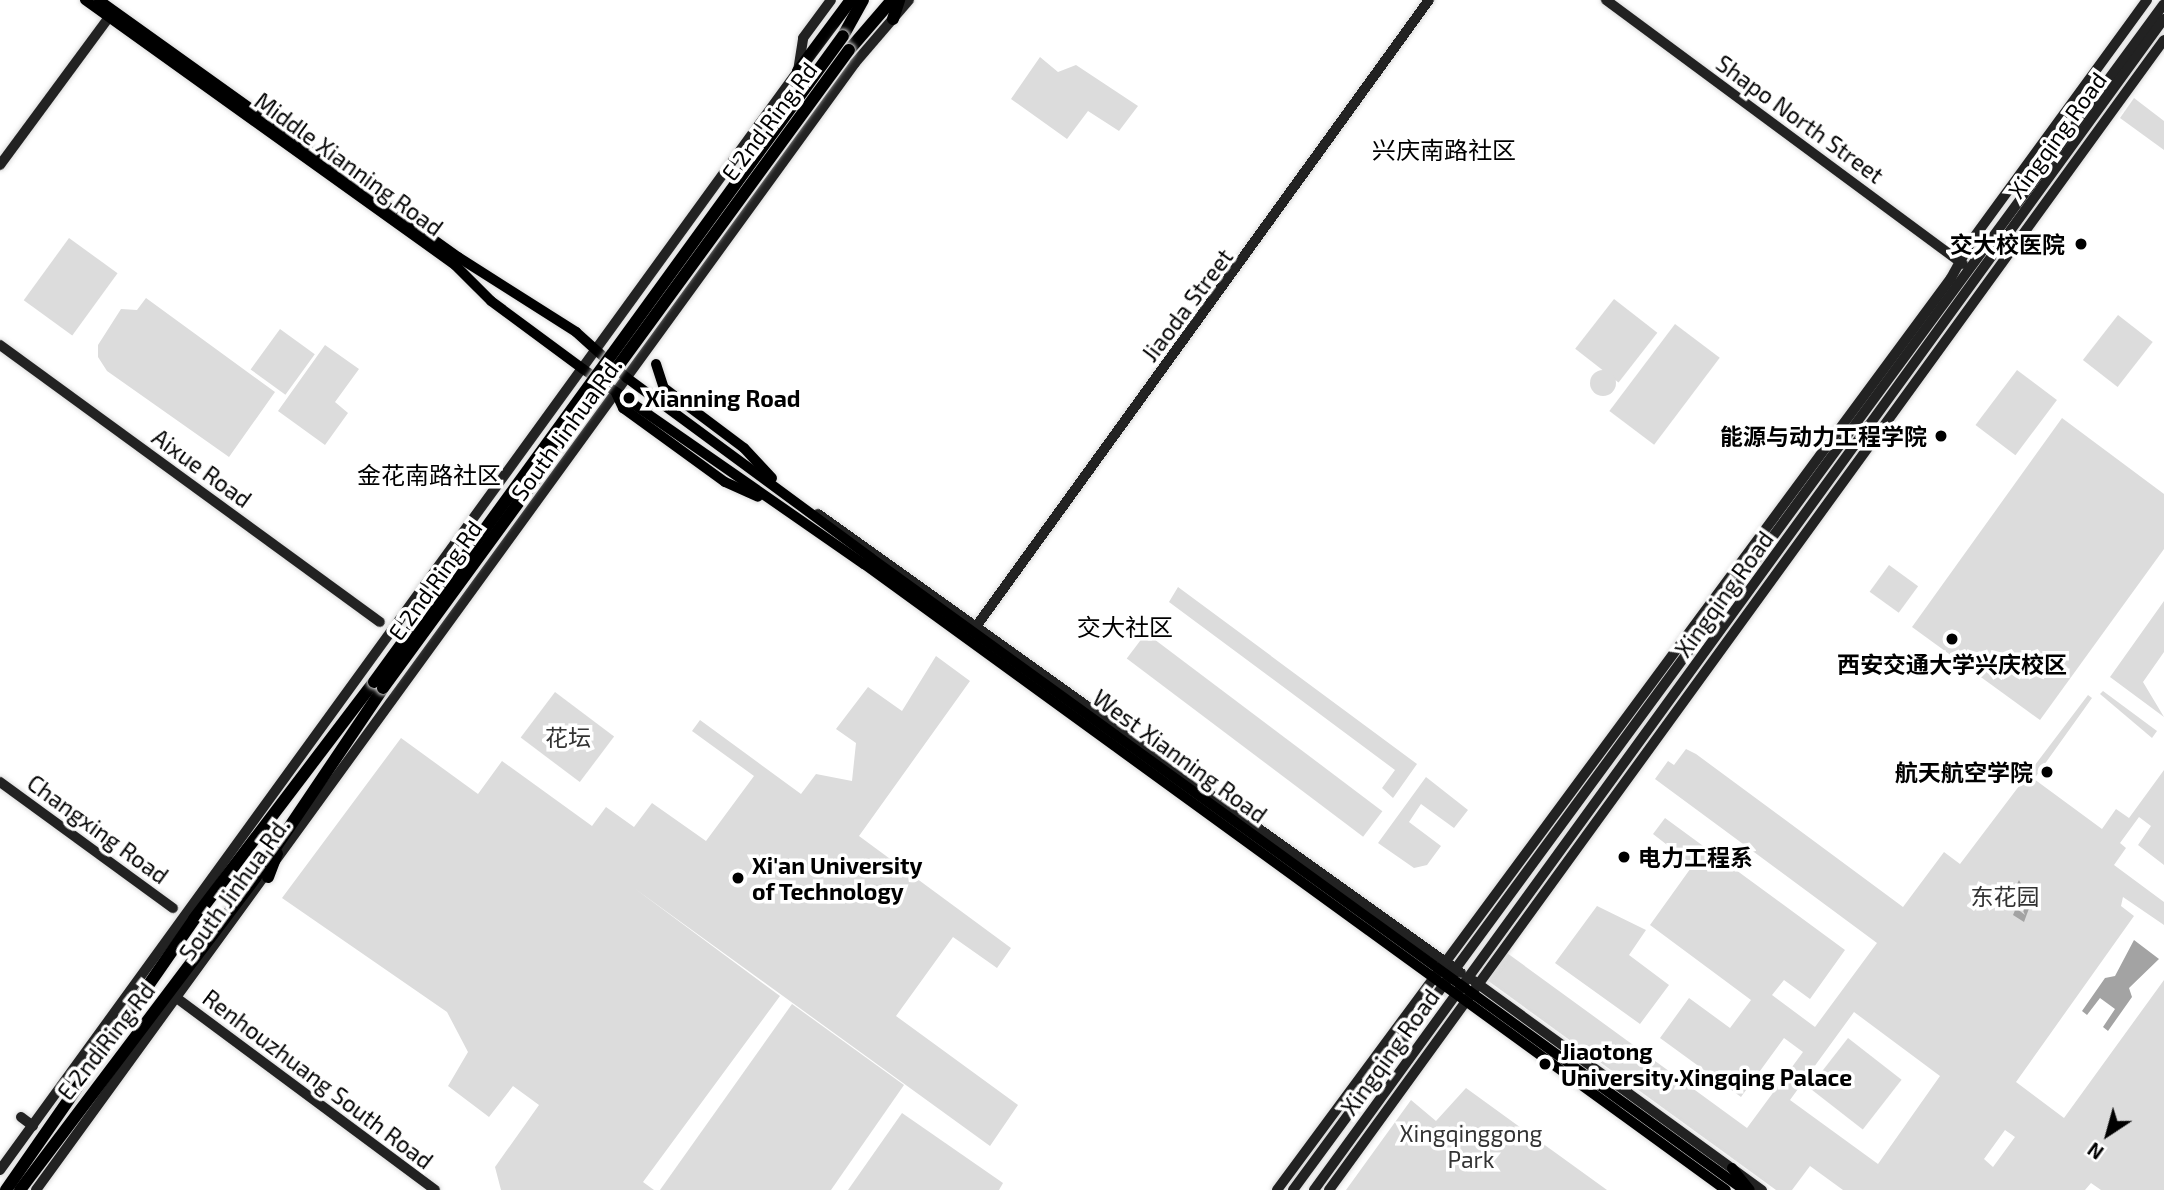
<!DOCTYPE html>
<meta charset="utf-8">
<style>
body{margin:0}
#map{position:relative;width:2164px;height:1190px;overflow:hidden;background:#fff;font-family:"Exo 2","Noto Sans SC",sans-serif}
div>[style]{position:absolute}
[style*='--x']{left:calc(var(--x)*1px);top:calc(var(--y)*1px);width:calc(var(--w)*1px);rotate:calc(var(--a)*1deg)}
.green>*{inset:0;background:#dcdcdc;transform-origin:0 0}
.round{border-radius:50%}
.water>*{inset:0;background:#a3a3a3}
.roads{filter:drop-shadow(0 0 2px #dbdbdb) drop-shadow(0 0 2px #dbdbdb)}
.secondary>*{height:10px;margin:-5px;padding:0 5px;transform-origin:5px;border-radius:5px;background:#222}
.primary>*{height:10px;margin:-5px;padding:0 5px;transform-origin:5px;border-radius:5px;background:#000}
.highway>*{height:12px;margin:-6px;padding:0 6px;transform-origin:6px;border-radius:6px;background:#000}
.bridges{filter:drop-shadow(0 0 2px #dbdbdb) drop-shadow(0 0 2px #dbdbdb)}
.highway-bridge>*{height:12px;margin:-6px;padding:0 6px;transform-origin:6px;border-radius:6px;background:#000}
.dots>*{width:19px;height:19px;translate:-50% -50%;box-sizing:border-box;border:4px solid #fff;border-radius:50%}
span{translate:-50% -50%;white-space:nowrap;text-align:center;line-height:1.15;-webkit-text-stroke:7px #fff;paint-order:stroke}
.street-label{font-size:23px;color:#000}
.poi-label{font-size:23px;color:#000;font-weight:700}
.right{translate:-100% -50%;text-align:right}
.left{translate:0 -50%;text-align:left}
.park-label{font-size:23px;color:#333}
.neighbourhood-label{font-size:24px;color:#000}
.north{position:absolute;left:2073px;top:1099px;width:70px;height:70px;-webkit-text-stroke:5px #fff;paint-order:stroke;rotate:216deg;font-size:19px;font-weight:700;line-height:28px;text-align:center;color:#000}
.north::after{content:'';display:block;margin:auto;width:24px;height:32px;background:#000;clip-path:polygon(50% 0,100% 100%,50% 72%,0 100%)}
</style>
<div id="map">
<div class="green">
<i style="clip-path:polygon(1040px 57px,1058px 72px,1076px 65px,1138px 106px,1119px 131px,1088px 111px,1067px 139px,1011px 99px)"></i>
<i style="clip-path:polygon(2134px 98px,2164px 121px,2164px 150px,2120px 118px)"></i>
<i style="left:69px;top:238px;width:60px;height:77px;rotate:36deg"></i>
<i style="clip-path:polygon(146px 298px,275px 392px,229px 457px,107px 371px,98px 357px,98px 345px,121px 309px,137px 310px)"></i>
<i style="left:1614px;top:299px;width:55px;height:63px;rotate:38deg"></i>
<i style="left:2118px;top:315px;width:44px;height:57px;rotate:38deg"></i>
<i style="left:1675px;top:324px;width:56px;height:109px;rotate:37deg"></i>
<i style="left:280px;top:329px;width:43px;height:50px;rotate:36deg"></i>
<i style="clip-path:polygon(325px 345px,359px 369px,335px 402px,348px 413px,325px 445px,278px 411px)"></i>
<i class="round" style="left:1590px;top:370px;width:26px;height:26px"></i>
<i style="left:2017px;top:370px;width:50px;height:69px;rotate:37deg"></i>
<i style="clip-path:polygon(2062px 418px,2164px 494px,2164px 549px,2040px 720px,1912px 627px)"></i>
<i style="left:1889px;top:565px;width:36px;height:33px;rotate:36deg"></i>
<i style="clip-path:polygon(1178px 587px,1417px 764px,1393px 798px,1382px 788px,1395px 770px,1169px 602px)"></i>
<i style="clip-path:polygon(2164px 601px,2164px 652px,2143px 682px,2164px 717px,2110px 677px)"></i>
<i style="left:1146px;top:633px;width:296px;height:32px;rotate:37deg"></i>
<i style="clip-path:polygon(936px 656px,970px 681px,859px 836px,1011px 948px,997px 968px,953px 937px,896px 1016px,1018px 1105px,990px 1146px,634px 888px,780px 996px,643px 1182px,654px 1190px,501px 1190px,495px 1167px,539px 1105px,513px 1086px,489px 1117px,448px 1086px,468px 1052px,447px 1012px,282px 898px,401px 738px,478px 794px,502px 761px,592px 826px,606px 807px,634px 827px,652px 803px,706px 841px,754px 776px,692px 731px,700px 720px,801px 794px,816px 774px,852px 781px,856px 743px,836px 729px,868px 687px,902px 711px)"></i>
<i style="clip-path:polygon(2103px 691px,2157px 731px,2152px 738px,2100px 694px)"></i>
<i style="left:555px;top:692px;width:74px;height:57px;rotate:37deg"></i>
<i style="clip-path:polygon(evenodd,2088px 695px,2092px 698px,2034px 779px,2102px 829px,2116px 809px,2129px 818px,2164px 770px,2164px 865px,2138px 845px,2151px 826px,2139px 817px,2120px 843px,2126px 848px,2114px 865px,2164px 902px,2164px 925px,2123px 897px,2121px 906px,2134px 916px,2016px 1082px,2064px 1118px,2164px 980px,2164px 1190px,2101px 1190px,2091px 1183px,2085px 1190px,1843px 1190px,1810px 1166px,1792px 1190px,1776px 1190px,1487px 980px,1507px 953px,1747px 1128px,1803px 1052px,1784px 1038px,1741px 1097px,1660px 1038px,1689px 998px,1730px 1028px,1751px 1000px,1650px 925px,1693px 865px,1653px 834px,1665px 818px,1845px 950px,1810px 999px,1784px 980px,1772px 995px,1815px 1027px,1877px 943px,1655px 779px,1668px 761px,1674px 765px,1686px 749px,1696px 754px,1903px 907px,1944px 852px,1960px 864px,2088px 695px,1854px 1012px,1940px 1076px,1878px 1164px,1790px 1100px,1854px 1012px,2088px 695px,2005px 1130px,2015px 1137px,1993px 1167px,1984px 1159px,2005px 1130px)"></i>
<i style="clip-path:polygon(1426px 777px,1468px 810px,1454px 828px,1421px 804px,1409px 822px,1441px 846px,1427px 865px,1414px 868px,1378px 843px)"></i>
<i style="clip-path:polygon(1597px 906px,1646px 930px,1629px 955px,1669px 985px,1640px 1024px,1555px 963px)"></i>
<i style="clip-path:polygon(792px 1004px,904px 1085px,831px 1190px,660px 1190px)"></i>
<i style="left:1848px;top:1038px;width:68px;height:63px;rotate:38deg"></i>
<i style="clip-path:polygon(1466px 1088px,1607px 1190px,1346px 1190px,1411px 1100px,1436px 1121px)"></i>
<i style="clip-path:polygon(902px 1113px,1003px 1183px,999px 1190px,848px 1190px)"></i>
</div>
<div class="water">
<i style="clip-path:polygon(2019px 880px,2031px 903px,2024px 922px,2013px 915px,2016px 908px,2025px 915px,2014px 890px)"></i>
<i style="clip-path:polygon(2134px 940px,2159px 959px,2129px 988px,2132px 997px,2108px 1031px,2103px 1027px,2115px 1009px,2100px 998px,2087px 1015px,2082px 1011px,2105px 978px,2115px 976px)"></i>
</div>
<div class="roads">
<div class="secondary">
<i style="--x:1606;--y:0;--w:444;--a:36.5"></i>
<i style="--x:0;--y:165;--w:184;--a:-53.6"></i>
<i style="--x:0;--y:345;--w:470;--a:36.1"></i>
<i style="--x:818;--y:514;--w:790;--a:35.52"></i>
<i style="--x:975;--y:628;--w:775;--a:-54.14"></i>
<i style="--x:0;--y:782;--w:214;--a:36.1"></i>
<i style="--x:1474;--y:981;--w:356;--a:36"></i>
<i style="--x:178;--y:999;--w:320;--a:36.6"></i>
<i style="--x:21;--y:1117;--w:15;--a:37"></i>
<i style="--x:0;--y:1170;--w:1358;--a:-54.02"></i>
<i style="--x:798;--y:71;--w:33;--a:-81"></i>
<i style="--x:803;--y:38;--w:47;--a:-53.6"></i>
<i style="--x:36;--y:1190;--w:1393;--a:-53.99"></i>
<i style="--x:855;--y:63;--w:83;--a:-49.4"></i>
<i style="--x:1277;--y:1190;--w:1134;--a:-53.53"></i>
<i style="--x:1951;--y:278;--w:43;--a:-61.1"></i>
<i style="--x:1972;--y:240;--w:297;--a:-53.9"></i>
<i style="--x:1293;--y:1190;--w:1471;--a:-53.71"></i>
<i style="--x:1314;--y:1190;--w:1447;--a:-54.03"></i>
<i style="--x:1329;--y:1190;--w:1421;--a:-54.02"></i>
</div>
<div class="primary">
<i style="--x:85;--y:0;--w:455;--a:35.6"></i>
<i style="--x:455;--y:265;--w:51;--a:45"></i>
<i style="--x:491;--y:301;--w:114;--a:36.5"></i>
<i style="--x:583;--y:369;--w:342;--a:34.8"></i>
<i style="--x:864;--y:564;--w:1065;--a:35.99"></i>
<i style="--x:99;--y:0;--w:442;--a:35.6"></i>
<i style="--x:458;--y:257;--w:140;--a:32.4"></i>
<i style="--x:576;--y:332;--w:69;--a:42"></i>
<i style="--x:627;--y:378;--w:303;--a:36.4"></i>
<i style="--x:871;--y:558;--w:1078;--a:35.9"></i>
<i style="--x:656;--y:364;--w:25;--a:72"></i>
<i style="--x:664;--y:388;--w:100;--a:36.9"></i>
<i style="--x:744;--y:448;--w:41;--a:47"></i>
<i style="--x:616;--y:393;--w:17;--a:65"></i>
<i style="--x:623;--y:408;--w:126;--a:36"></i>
<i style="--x:725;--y:482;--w:36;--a:24"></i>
<i style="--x:1732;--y:1168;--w:28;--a:51"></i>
</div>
<div class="highway">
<i style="--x:893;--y:19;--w:20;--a:-72"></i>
<i style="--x:843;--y:36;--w:41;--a:-60.9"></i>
<i style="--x:849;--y:50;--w:66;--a:-49.3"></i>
<i style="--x:798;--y:71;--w:89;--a:-53.3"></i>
<i style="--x:268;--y:877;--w:25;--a:-69"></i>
<i style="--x:6;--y:1190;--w:330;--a:-55.2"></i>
<i style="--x:194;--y:919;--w:298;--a:-52.8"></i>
<i style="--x:20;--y:1190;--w:391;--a:-53"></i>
<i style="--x:255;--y:878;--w:229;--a:-56"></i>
</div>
</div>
<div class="bridges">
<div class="highway-bridge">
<i style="--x:374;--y:682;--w:798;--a:-54.02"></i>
<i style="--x:383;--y:688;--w:790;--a:-53.86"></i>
</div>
</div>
<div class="dots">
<i style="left:2081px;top:244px;background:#000"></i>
<i style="left:629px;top:398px;background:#000"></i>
<i style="left:1941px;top:436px;background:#000"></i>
<i style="left:1952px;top:639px;background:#000"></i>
<i style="left:2047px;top:772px;background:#000"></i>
<i style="left:1624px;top:857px;background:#000"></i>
<i style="left:738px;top:878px;background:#000"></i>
<i style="left:1545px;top:1064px;background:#000"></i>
</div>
<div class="street-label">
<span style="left:1800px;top:119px;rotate:36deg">Shapo North Street</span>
<span style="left:769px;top:121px;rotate:-53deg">E 2nd Ring Rd</span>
<span style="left:2057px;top:135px;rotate:-54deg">Xingqing Road</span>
<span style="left:349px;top:164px;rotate:36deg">Middle Xianning Road</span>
<span style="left:1187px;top:305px;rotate:-53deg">Jiaoda Street</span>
<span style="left:566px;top:429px;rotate:-54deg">South Jinhua Rd.</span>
<span style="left:202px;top:468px;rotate:36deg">Aixue Road</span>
<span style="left:435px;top:580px;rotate:-54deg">E 2nd Ring Rd</span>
<span style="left:1724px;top:594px;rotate:-54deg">Xingqing Road</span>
<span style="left:1180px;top:756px;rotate:36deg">West Xianning Road</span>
<span style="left:98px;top:829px;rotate:36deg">Changxing Road</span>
<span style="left:234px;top:889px;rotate:-54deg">South Jinhua Rd.</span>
<span style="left:106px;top:1041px;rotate:-52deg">E 2nd Ring Rd</span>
<span style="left:1390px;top:1052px;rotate:-54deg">Xingqing Road</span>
<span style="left:318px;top:1079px;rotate:37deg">Renhouzhuang South Road</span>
</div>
<div class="poi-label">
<span class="right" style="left:2065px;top:244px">交大校医院</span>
<span class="left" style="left:645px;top:398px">Xianning Road</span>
<span class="right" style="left:1927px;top:436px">能源与动力工程学院</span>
<span style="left:1952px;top:664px">西安交通大学兴庆校区</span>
<span class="right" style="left:2033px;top:772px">航天航空学院</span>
<span class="left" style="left:1638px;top:857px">电力工程系</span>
<span class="left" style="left:752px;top:878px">Xi'an University<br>of Technology</span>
<span class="left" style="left:1561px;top:1064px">Jiaotong<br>University·Xingqing Palace</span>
</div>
<div class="park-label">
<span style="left:568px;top:737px">花坛</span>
<span style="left:2005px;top:896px">东花园</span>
<span style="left:1471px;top:1146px">Xingqinggong<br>Park</span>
</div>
<div class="neighbourhood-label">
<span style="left:1444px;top:150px">兴庆南路社区</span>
<span style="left:429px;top:475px">金花南路社区</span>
<span style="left:1125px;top:627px">交大社区</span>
</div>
<div class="north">N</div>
</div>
